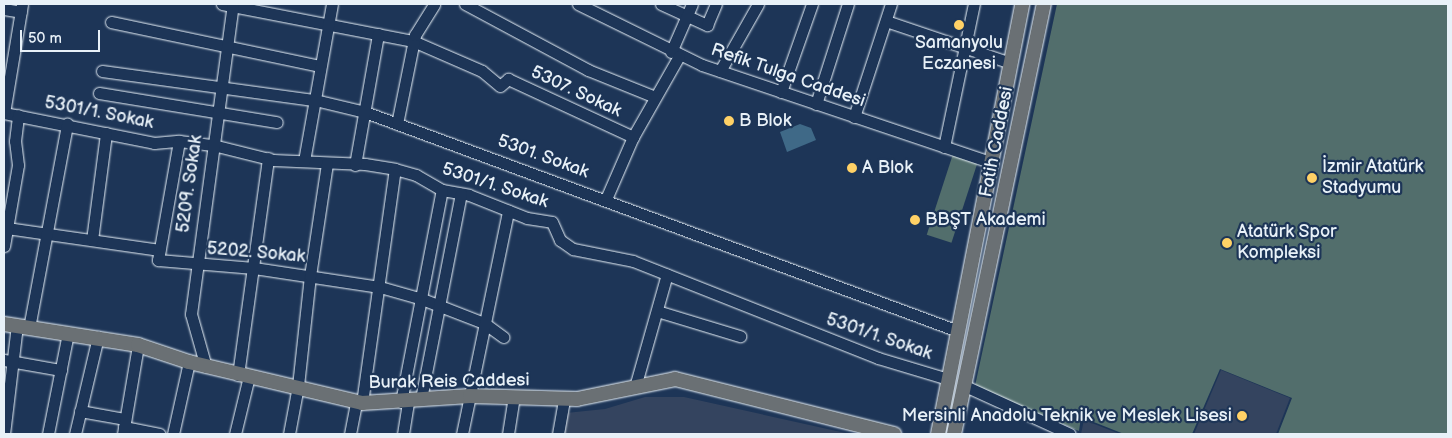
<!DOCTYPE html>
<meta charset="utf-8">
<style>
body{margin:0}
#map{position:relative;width:1452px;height:438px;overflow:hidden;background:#1d3557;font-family:"Balsamiq Sans",sans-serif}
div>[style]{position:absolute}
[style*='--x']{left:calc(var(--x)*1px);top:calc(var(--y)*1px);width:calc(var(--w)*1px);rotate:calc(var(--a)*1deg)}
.built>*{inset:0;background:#34445f}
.green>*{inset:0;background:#526e6c;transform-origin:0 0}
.water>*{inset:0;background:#3f6987}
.roads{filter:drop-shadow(0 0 1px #e8f1f8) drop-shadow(0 0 1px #e8f1f8)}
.minor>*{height:11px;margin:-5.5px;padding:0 5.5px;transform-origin:5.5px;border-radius:5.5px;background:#1d3557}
.major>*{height:14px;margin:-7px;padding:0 7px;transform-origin:7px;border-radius:7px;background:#6a7074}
.dots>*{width:14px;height:14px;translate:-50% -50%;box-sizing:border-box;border:2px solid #1d3557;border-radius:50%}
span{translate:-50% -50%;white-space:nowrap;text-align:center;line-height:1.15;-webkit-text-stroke:4.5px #1d3557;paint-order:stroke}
.poi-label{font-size:18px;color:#e8f1f8}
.left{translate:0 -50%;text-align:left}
.right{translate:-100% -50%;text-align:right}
.street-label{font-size:18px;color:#e8f1f8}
.frame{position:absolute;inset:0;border:5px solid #e8f1f8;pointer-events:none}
.scale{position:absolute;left:20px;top:30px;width:80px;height:22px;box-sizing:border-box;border:2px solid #e8f1f8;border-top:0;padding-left:6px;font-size:15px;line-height:18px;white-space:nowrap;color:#e8f1f8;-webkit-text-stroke:4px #1d3557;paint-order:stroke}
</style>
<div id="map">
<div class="built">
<i style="clip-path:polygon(1221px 370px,1290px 398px,1276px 434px,1194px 434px)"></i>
<i style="clip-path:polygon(645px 397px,684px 397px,850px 434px,562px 434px,566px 413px,605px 409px)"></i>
<i style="clip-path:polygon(1084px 420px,1120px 434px,1081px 434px)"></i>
</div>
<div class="green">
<i style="clip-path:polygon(1057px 4px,1448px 4px,1448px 434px,1278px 434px,1292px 398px,1220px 369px,1192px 434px,1124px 434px,1081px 417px,1079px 431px,975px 386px)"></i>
<i style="left:953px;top:154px;width:26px;height:85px;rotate:18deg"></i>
</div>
<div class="water">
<i style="clip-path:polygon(800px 124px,811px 128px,816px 140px,787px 152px,780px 132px)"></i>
</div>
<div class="roads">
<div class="minor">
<i style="--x:222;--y:4;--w:195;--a:11"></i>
<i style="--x:413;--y:41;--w:75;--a:23.5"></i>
<i style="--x:482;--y:71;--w:23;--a:40"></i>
<i style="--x:500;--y:86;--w:11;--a:-41"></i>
<i style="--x:508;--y:79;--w:138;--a:24.9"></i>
<i style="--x:465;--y:4;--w:140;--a:28.2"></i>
<i style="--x:588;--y:70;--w:72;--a:21.9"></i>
<i style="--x:578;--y:4;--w:138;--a:26.2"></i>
<i style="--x:702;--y:65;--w:307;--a:18.6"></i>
<i style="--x:661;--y:4;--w:51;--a:24.5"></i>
<i style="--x:707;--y:25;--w:23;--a:-67"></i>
<i style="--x:4;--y:9;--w:17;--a:10"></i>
<i style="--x:886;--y:21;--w:132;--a:18.6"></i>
<i style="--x:111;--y:22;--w:214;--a:11.9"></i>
<i style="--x:671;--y:52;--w:52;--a:-66.4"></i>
<i style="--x:102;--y:71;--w:215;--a:7.8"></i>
<i style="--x:315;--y:100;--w:51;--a:13.5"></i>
<i style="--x:365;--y:112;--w:632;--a:20.27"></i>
<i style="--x:720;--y:71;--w:77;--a:-60.4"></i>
<i style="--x:781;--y:92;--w:93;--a:-70.6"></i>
<i style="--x:99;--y:93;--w:180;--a:9.3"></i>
<i style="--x:816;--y:104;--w:105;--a:-72.3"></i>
<i style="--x:4;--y:113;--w:153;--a:11.3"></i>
<i style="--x:154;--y:143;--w:25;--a:-5"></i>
<i style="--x:179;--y:141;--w:34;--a:7"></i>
<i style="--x:213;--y:145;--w:62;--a:14"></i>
<i style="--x:273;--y:160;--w:92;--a:2.5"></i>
<i style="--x:365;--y:164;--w:30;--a:9"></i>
<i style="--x:395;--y:169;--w:22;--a:16"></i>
<i style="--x:416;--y:175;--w:30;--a:30"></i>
<i style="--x:442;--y:190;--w:27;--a:10"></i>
<i style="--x:469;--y:195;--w:62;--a:21.6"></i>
<i style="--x:527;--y:218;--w:25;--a:9"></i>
<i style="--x:552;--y:222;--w:20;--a:66"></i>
<i style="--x:560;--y:240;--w:16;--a:35"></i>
<i style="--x:573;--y:249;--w:61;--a:11.3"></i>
<i style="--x:633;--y:261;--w:264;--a:21.6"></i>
<i style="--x:878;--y:358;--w:73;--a:16.7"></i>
<i style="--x:4;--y:113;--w:110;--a:-80.6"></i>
<i style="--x:854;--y:117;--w:119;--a:-71.9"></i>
<i style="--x:397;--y:124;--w:91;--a:-78.6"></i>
<i style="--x:415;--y:35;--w:36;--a:-58"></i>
<i style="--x:179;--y:141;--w:121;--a:100"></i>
<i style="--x:158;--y:260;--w:96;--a:4.8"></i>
<i style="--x:254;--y:268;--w:127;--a:8.6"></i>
<i style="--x:380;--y:287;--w:44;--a:15.9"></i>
<i style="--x:422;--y:299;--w:66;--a:21.2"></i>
<i style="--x:484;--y:323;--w:24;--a:36"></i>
<i style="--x:944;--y:147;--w:146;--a:-78.2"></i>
<i style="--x:304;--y:161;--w:159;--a:-79.9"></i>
<i style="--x:355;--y:165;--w:133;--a:-80"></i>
<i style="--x:606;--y:199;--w:68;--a:-66.5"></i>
<i style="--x:633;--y:137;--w:93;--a:-60.4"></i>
<i style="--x:7;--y:228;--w:154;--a:8.2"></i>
<i style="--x:92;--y:240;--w:108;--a:-82.5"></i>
<i style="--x:4;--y:246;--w:82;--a:-80.2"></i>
<i style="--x:18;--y:165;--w:24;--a:-97"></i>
<i style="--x:15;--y:141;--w:26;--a:-83"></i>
<i style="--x:657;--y:311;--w:87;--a:16.8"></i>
<i style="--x:29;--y:328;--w:208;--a:-79.4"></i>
<i style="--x:4;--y:360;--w:58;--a:10"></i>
<i style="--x:206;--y:367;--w:55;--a:-105.8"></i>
<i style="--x:191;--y:314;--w:313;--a:-82.3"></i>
<i style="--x:238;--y:375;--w:219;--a:-82.1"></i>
<i style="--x:965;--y:386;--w:115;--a:24.6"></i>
<i style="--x:635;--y:387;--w:117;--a:-74.2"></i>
<i style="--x:421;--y:399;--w:209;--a:-79"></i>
<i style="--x:401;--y:402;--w:216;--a:-79.1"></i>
<i style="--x:362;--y:403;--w:236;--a:-82"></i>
<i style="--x:80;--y:411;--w:46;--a:10.1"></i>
<i style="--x:124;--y:427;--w:36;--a:11"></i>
<i style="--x:4;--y:434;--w:110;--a:-83.2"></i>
<i style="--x:48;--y:434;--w:103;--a:-78.8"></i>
<i style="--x:75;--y:434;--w:100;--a:-76.7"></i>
<i style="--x:123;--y:434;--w:90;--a:-80.4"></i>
<i style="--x:173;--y:434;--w:74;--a:-77.5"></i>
<i style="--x:235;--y:434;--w:60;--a:-76.4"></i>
<i style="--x:289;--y:434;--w:49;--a:-79.4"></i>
<i style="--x:298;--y:386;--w:111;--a:-83.8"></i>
<i style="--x:310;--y:276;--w:114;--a:-81.4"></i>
<i style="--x:350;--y:434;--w:33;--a:-79"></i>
<i style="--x:403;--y:434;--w:32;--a:-81"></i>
<i style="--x:462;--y:434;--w:228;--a:-78.3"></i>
<i style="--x:508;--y:434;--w:37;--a:-81"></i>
<i style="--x:558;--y:434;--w:35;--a:-80"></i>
</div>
<div class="major">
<i style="--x:4;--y:324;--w:136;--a:8.9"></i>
<i style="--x:138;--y:345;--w:54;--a:18.4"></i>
<i style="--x:189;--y:362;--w:178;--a:13.3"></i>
<i style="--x:362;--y:403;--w:108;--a:-3.7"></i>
<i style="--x:470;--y:396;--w:107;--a:1.6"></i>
<i style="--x:577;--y:399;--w:100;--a:-11.5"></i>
<i style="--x:675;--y:379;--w:226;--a:14.1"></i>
<i style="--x:938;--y:434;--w:438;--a:-78.9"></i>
<i style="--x:954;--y:434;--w:439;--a:-78.2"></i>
</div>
</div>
<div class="dots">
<i style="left:959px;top:25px;background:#ffd166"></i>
<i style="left:729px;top:121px;background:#ffd166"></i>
<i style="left:852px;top:168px;background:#ffd166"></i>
<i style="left:1312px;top:178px;background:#ffd166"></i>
<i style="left:915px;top:220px;background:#ffd166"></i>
<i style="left:1227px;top:243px;background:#ffd166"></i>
<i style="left:1242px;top:416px;background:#ffd166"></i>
</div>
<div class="poi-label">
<span style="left:959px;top:54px">Samanyolu<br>Eczanesi</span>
<span class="left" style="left:739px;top:121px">B Blok</span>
<span class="left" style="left:862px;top:168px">A Blok</span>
<span class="left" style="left:1322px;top:178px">İzmir Atatürk<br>Stadyumu</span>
<span class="left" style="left:925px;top:220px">BBŞT Akademi</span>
<span class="left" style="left:1237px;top:243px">Atatürk Spor<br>Kompleksi</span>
<span class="right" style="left:1232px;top:416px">Mersinli Anadolu Teknik ve Meslek Lisesi</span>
</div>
<div class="street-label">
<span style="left:788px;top:76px;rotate:19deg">Refik Tulga Caddesi</span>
<span style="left:576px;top:92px;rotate:25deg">5307. Sokak</span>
<span style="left:99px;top:113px;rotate:11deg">5301/1. Sokak</span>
<span style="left:997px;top:142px;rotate:-79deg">Fatih Caddesi</span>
<span style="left:543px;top:157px;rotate:20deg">5301. Sokak</span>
<span style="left:190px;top:184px;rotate:-82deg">5209. Sokak</span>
<span style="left:495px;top:186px;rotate:18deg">5301/1. Sokak</span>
<span style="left:256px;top:253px;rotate:5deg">5202. Sokak</span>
<span style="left:879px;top:337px;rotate:19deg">5301/1. Sokak</span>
<span style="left:449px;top:382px;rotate:-1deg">Burak Reis Caddesi</span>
</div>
<div class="frame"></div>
<div class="scale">50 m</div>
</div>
